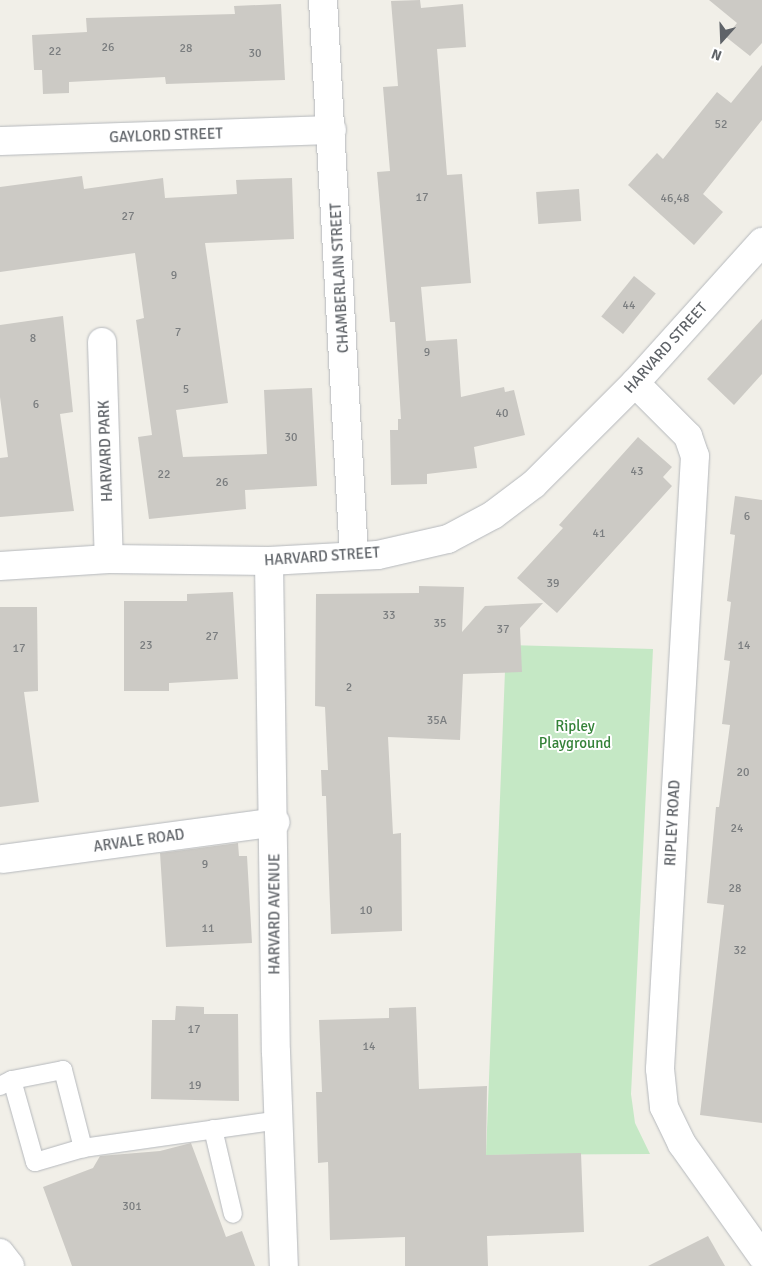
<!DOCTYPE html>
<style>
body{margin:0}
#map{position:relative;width:762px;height:1266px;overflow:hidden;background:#f1efe8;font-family:Signika,sans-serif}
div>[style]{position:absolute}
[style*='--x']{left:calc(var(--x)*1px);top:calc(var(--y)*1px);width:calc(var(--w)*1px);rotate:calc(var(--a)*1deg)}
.green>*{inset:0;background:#c5e8c5}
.building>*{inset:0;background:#cccac5;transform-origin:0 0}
.roads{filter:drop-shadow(0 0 1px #b5b8bc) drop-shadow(0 0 1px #b5b8bc)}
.service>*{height:18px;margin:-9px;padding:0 9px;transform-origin:9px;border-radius:9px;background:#fff}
.minor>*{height:28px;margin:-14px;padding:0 14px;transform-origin:14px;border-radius:14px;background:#fff}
.secondary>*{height:28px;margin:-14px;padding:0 14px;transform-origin:14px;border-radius:14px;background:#fff}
span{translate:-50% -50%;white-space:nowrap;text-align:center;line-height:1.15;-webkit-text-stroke:4px #fff;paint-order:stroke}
.number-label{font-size:12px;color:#7a7d7f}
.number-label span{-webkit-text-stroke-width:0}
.street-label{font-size:15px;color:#5f6368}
.park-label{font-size:15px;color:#348238}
.north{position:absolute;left:697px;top:15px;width:50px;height:50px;-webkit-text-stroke:4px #fff;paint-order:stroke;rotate:200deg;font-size:14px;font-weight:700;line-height:20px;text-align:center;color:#5f6368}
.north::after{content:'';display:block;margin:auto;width:18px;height:22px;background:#5f6368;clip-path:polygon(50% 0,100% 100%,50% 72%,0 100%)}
</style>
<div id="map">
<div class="green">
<i style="clip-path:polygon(506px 645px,653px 649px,631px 1094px,635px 1123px,650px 1154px,486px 1155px)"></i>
</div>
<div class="building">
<i style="clip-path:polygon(420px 0,421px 8px,463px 4px,466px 47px,437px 49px,447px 175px,462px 174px,471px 283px,421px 287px,426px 341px,457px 339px,461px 397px,504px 387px,505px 392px,514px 390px,525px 435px,474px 447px,477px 468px,427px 474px,427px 484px,391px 485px,390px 430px,398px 430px,398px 419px,401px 419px,395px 322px,390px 322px,377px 172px,390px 171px,383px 87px,398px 86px,391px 1px)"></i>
<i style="clip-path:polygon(709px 0,762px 0,762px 43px,750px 56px,726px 37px,737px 23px)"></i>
<i style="clip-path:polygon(281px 4px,285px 80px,166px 84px,165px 77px,69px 82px,69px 93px,43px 94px,42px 70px,34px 70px,32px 35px,87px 32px,86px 18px,235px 14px,234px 6px)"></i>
<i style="clip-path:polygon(762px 65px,762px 120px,703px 194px,723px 212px,694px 245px,628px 185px,657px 153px,663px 159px,717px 92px,731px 103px)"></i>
<i style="clip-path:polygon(82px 176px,84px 189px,163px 178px,165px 198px,237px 194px,236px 180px,292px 178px,294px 239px,205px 243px,228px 403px,176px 410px,183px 457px,267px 454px,264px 390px,312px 388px,317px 486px,245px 490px,246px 509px,149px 519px,138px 437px,152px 435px,136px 320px,144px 318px,135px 253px,0 272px,0 187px)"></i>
<i style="left:579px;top:189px;width:32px;height:43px;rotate:86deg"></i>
<i style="left:634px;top:276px;width:28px;height:52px;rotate:39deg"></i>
<i style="clip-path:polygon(63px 316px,73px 412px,60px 414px,74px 511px,0 517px,0 458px,8px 457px,0 397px,0 325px)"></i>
<i style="clip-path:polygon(762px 319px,762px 374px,734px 405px,707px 379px)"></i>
<i style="clip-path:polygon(638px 437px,672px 467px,663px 477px,672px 486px,557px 613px,517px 578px,563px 528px,559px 525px)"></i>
<i style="clip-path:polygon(735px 496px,762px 500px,762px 1123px,700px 1115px,724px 905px,707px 903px,716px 807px,719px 807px,730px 725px,722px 724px,730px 661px,724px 660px,731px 602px,727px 601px,735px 535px,730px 534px)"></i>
<i style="clip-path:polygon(419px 586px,464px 587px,462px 632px,485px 606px,543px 603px,520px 628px,522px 672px,463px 674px,460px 740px,388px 737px,393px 834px,401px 833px,402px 931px,331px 934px,326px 796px,322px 796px,321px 770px,328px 770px,325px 707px,315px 706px,316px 594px,419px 593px)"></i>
<i style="clip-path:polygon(233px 592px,238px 679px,169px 683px,169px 691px,124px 691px,124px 601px,187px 601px,187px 594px)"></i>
<i style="clip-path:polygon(0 607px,37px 607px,38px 691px,24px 692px,39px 802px,0 807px)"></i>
<i style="clip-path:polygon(238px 843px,239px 856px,247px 856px,252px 943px,166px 947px,160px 853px)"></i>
<i style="clip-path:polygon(176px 1006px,204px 1007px,204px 1014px,238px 1014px,239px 1101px,151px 1099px,152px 1020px,175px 1020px)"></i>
<i style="clip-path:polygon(416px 1007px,419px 1089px,487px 1086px,486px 1155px,581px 1153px,584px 1232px,487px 1236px,488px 1266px,405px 1266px,405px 1237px,330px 1240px,328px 1162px,318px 1163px,316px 1092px,322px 1092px,319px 1020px,389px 1018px,389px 1008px)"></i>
<i style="clip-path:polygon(191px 1143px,226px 1237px,242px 1231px,255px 1266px,72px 1266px,43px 1187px,93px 1168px,100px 1156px,160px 1151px)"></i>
<i style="clip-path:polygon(708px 1236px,725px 1266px,648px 1266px)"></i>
</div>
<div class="roads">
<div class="service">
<i style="--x:0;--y:1086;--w:13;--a:-27"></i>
<i style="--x:12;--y:1080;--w:52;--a:-11.1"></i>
<i style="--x:63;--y:1070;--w:81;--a:75.6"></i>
<i style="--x:83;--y:1148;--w:50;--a:163.7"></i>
<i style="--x:35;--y:1162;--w:85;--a:-105.7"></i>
<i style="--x:213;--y:1129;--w:87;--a:76.8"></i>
<i style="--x:83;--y:1148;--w:198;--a:-8.1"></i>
</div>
<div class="minor">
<i style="--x:323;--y:0;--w:557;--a:86.81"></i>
<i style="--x:0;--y:141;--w:332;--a:-1.9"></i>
<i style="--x:102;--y:342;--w:217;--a:88.2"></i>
<i style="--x:635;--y:383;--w:75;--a:45"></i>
<i style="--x:688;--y:436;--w:21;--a:71"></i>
<i style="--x:695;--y:456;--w:614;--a:93.27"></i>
<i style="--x:660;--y:1069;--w:38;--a:84"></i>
<i style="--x:664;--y:1107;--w:41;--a:64.1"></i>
<i style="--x:682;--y:1144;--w:138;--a:54.5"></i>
<i style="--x:269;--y:561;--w:491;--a:89.2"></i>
<i style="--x:276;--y:1052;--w:214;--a:87.9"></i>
<i style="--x:3;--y:859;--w:275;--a:-7.7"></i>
</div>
<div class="secondary">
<i style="--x:0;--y:566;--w:109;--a:-3.7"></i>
<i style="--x:109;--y:559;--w:160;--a:0.7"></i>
<i style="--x:269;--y:561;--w:109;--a:-3.2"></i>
<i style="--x:378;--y:555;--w:72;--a:-12.9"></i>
<i style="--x:448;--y:539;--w:51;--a:-28.1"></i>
<i style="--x:493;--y:515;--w:51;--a:-37.1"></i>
<i style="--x:534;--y:484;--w:143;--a:-45"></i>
<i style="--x:635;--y:383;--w:190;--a:-48"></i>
<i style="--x:0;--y:1253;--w:16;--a:52"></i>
</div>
</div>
<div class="number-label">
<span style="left:108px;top:48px">26</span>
<span style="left:186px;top:49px">28</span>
<span style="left:55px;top:52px">22</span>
<span style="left:255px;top:54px">30</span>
<span style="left:721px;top:125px">52</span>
<span style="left:422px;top:198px">17</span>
<span style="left:675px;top:199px">46,48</span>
<span style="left:128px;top:217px">27</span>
<span style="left:174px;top:276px">9</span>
<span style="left:629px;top:306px">44</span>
<span style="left:178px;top:333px">7</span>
<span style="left:33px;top:339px">8</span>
<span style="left:427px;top:353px">9</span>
<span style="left:186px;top:390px">5</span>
<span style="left:36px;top:405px">6</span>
<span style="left:502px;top:414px">40</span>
<span style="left:291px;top:438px">30</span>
<span style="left:637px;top:472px">43</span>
<span style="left:164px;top:475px">22</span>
<span style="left:222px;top:483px">26</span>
<span style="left:747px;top:517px">6</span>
<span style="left:599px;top:534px">41</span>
<span style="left:553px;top:584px">39</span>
<span style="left:389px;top:616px">33</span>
<span style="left:440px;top:624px">35</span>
<span style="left:503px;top:630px">37</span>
<span style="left:212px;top:637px">27</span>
<span style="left:146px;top:646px">23</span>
<span style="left:744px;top:646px">14</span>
<span style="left:19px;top:649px">17</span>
<span style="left:349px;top:688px">2</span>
<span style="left:437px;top:721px">35A</span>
<span style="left:743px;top:773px">20</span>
<span style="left:737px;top:829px">24</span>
<span style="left:205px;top:865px">9</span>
<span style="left:735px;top:889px">28</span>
<span style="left:366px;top:911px">10</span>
<span style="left:208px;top:929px">11</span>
<span style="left:740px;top:951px">32</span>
<span style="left:194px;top:1030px">17</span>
<span style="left:369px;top:1047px">14</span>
<span style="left:195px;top:1086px">19</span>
<span style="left:132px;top:1207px">301</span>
</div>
<div class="street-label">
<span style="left:166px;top:136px;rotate:-2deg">GAYLORD STREET</span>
<span style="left:340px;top:278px;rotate:-93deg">CHAMBERLAIN STREET</span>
<span style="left:666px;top:348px;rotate:-48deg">HARVARD STREET</span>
<span style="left:106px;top:451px;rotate:-92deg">HARVARD PARK</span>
<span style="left:322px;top:557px;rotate:-4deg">HARVARD STREET</span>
<span style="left:673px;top:823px;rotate:-87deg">RIPLEY ROAD</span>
<span style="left:139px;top:841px;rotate:-8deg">ARVALE ROAD</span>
<span style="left:275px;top:914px;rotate:-90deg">HARVARD AVENUE</span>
</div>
<div class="park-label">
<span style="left:575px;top:735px">Ripley<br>Playground</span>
</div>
<div class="north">N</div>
</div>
